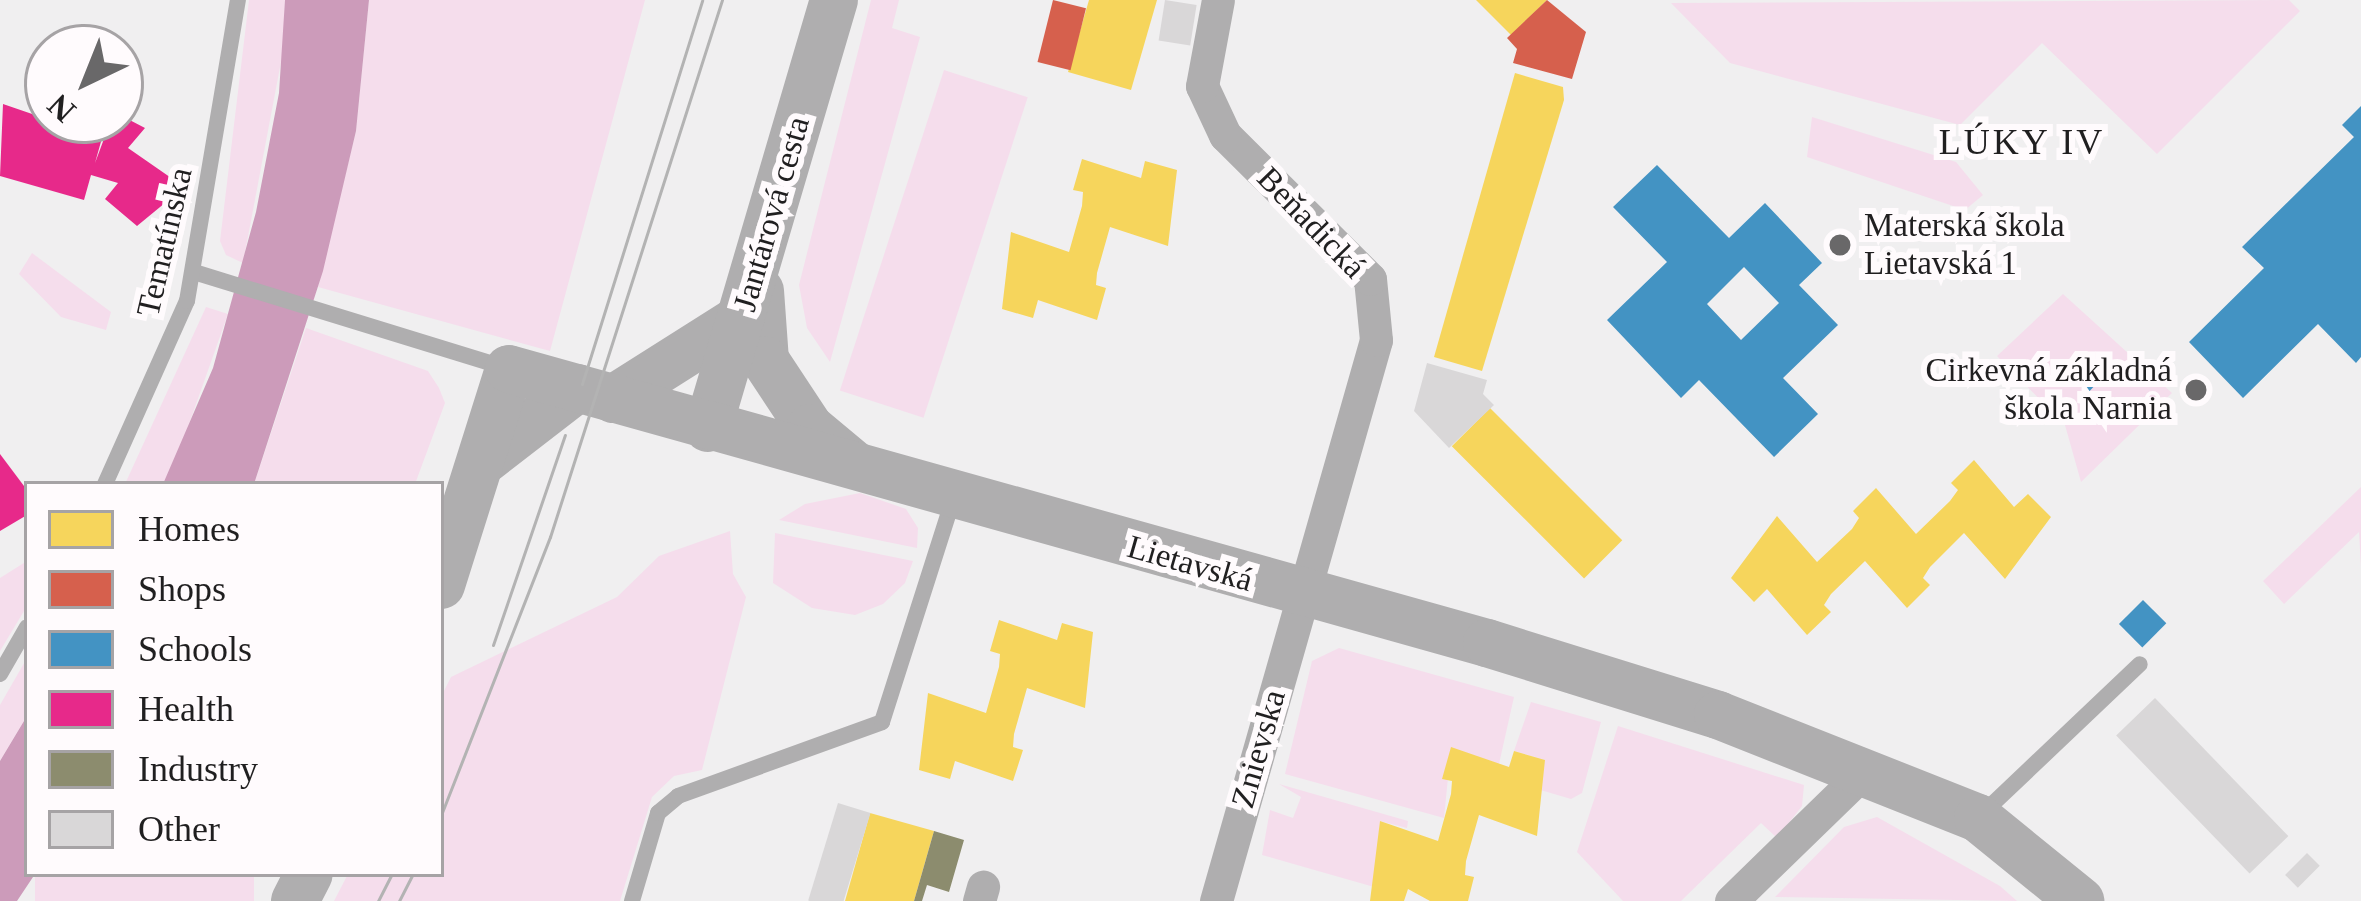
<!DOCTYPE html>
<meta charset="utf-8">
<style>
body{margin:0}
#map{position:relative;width:2361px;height:901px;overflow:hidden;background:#f0eff0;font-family:Georgia,serif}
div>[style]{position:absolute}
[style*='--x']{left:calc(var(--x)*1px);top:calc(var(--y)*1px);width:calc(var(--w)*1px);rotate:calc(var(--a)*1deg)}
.green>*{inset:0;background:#f5ddec;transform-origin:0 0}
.water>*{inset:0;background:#cc9bba}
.homes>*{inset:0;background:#f6d55c;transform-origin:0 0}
.shops>*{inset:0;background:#d6604d;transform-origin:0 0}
.schools>*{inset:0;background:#4393c3;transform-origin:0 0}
.health>*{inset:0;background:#e7298a}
.industry>*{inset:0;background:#8c8c6e}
.building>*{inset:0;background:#d9d7d8;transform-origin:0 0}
.lane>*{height:16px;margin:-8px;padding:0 8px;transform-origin:8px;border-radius:8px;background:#afaeaf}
.street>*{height:33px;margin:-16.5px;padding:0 16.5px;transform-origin:16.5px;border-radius:16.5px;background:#afaeaf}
.secondary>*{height:48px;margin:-24px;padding:0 24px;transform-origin:24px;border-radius:24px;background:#afaeaf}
.tram>*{height:3px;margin:-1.5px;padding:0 1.5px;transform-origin:1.5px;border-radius:1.5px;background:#b3b3b3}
.dots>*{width:33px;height:33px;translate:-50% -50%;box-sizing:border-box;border:6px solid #fffbfd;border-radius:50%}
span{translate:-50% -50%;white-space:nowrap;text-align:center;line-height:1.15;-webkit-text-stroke:12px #fffbfd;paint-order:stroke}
.street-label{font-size:33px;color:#201f20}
.poi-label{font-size:33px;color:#201f20}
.left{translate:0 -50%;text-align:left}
.right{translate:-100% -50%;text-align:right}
.neighbourhood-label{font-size:36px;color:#201f20;letter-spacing:3px}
.legend{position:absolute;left:24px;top:481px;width:420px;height:396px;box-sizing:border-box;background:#fffbfd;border:3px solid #a6a3a5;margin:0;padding:15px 21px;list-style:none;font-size:36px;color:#201f20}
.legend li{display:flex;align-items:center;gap:24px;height:60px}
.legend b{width:60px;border:3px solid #a6a3a5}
.north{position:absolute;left:24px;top:24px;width:120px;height:120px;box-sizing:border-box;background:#fffbfd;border:3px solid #a6a3a5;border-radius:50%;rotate:223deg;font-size:33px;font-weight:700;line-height:48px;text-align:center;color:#201f20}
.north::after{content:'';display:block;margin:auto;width:42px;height:54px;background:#696869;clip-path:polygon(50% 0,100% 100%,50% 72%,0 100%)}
</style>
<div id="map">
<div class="green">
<i style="clip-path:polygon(249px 0,285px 0,284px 46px,243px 263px,226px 255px,220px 241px)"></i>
<i style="clip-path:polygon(369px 0,645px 0,550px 351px,318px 287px,356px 131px)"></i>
<i style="clip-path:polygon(871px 0,899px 0,892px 28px,920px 37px,830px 362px,807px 328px,799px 285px)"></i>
<i style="clip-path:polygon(2289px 0,2300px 11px,2157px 154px,2042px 43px,1960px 125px,1730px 63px,1671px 3px)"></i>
<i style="left:944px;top:70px;width:88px;height:337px;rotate:18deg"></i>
<i style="clip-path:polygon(1812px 117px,1956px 162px,1983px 195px,1965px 210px,1807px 157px)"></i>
<i style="clip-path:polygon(32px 253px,111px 312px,106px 330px,61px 317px,19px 274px)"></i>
<i style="clip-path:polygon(2063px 294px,2172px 393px,2081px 482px,2065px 425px,1997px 356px)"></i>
<i style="clip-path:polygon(206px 307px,228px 314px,178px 455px,163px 484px,125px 484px)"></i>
<i style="clip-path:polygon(306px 328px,428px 371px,439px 388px,445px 403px,415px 484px,254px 484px)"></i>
<i style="clip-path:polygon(2361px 487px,2361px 567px,2359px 532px,2284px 604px,2263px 581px)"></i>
<i style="clip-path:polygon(860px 493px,906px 509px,918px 528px,917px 548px,779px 520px,805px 504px)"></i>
<i style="clip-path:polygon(730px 531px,733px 574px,746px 597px,702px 770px,674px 776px,652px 797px,620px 901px,334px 901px,348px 874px,441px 874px,441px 697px,451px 677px,617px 597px,659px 556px)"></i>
<i style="clip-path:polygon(775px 533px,913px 561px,905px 583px,883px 604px,855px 615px,812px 608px,773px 583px)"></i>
<i style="clip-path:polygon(27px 561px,27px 606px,0 651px,0 578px)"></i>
<i style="clip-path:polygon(1339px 648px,1514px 697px,1499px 764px,1451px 748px,1444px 818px,1285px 774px,1312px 661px)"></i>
<i style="clip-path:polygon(27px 658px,27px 716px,0 761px,0 705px)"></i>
<i style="clip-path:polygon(1531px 702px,1601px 722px,1582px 793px,1571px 799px,1537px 789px,1545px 760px,1514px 751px)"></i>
<i style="clip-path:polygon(1618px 726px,1804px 785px,1802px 806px,1777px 838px,1761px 823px,1681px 901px,1623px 901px,1577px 852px)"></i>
<i style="clip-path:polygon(1279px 784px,1408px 821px,1407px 828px,1380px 821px,1374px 887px,1262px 855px,1270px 810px,1293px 818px,1301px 797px)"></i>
<i style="clip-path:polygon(1877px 817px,2000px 886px,2017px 901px,1775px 897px,1844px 827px)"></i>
<i style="left:35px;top:874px;width:219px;height:32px"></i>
</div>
<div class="water">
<i style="clip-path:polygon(285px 0,369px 0,356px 131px,323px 271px,254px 484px,163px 484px,213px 368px,256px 212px,279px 93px)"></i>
<i style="clip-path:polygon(27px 716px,27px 874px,35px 874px,17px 901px,0 901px,0 761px)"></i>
</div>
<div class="homes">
<i style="clip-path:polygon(1089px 0,1157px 0,1131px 90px,1068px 72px)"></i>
<i style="clip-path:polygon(1476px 0,1547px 0,1511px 35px)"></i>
<i style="clip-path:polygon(1515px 73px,1563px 87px,1564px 100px,1482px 371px,1434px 357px)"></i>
<i style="clip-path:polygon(1082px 159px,1141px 178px,1145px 161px,1177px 170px,1168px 246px,1110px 227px,1097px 273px,1096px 285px,1106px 288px,1097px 320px,1038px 300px,1033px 318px,1002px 309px,1011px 232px,1069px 252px,1082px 206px,1083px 192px,1073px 190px)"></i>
<i style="left:1490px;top:408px;width:187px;height:54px;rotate:45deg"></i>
<i style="clip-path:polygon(1974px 460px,2014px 507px,2028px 494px,2051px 517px,2005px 579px,1964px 533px,1930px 567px,1923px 578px,1930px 585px,1907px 608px,1865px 561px,1831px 594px,1824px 605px,1831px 612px,1807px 635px,1767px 589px,1754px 602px,1731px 578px,1777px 516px,1817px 562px,1852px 529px,1859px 518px,1853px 511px,1876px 488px,1916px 534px,1950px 501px,1958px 490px,1951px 483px)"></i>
<i style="clip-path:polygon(999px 620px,1057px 640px,1062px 623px,1093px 632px,1085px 708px,1027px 688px,1014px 734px,1013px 747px,1023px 750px,1013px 781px,955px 761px,950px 779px,919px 770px,928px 693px,986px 713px,999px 667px,1000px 654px,990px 651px)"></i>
<i style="clip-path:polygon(1451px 747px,1509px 767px,1514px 751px,1545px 760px,1537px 836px,1479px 815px,1466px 861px,1465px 875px,1474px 877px,1468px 901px,1430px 901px,1408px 889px,1404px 901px,1370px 901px,1380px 821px,1438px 841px,1451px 794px,1452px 781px,1442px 779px)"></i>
<i style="clip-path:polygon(870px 813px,934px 831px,914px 901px,845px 901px)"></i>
</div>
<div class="shops">
<i style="left:1053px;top:0;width:34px;height:64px;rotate:14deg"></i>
<i style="clip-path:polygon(1547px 0,1586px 32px,1572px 79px,1513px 63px,1517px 49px,1507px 38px)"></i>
</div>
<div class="schools">
<i style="clip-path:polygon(2361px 106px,2361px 357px,2356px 363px,2318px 324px,2243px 398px,2189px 342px,2264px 268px,2242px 247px,2354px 137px,2342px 125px)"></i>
<i style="clip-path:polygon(evenodd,1657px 165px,1729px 238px,1765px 203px,1822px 263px,1799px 285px,1838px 325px,1783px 378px,1818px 414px,1774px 457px,1699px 380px,1681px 398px,1607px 320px,1667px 262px,1613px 207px,1657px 165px,1744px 267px,1779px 303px,1741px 340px,1707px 304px,1744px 267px)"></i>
<i style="left:2084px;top:359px;width:26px;height:20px;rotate:43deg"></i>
<i style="left:2143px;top:600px;width:33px;height:34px;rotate:45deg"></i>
</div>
<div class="health">
<i style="clip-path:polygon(3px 104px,102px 138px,95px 163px,111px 120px,120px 115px,145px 128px,128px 148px,177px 182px,171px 198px,137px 226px,105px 199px,118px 183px,91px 175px,84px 200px,0 176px)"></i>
<i style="clip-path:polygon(0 454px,27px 490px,27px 515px,0 531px)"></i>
</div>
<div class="industry">
<i style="clip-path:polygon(934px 831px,964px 840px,949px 892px,927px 885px,922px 901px,914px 901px)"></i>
</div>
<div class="building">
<i style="left:1165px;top:0;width:32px;height:41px;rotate:9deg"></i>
<i style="clip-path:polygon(1427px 363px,1487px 380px,1483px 394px,1494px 405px,1449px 448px,1414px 411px)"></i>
<i style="left:2155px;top:698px;width:192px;height:54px;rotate:46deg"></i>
<i style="left:838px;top:803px;width:34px;height:102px;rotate:17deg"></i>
<i style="left:2307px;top:853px;width:18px;height:31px;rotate:45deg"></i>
</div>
<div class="lane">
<i style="--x:194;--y:272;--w:323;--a:17.1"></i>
<i style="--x:105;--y:484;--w:201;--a:-65.9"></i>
<i style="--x:187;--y:301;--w:305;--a:-80.4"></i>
<i style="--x:0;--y:674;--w:54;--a:-60.1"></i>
<i style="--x:1983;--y:813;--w:216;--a:-43.5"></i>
<i style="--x:632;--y:901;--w:92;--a:-73.5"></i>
<i style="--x:658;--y:813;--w:26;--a:-40"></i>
<i style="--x:678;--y:796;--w:217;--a:-19.9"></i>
<i style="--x:882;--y:722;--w:234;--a:-72.3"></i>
</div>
<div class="street">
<i style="--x:979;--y:901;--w:15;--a:-74"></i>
<i style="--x:1216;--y:901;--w:583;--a:-74.08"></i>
<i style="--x:1376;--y:340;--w:61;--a:-95.6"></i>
<i style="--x:1370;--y:279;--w:204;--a:-135.2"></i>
<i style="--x:1225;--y:135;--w:54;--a:-115.1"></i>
<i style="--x:1202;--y:86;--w:87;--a:-79.5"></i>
<i style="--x:1731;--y:901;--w:191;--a:-44.2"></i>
</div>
<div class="secondary">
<i style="--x:760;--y:291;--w:69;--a:85.9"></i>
<i style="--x:765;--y:360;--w:82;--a:56.5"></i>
<i style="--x:810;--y:428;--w:55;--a:39.8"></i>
<i style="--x:613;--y:399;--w:151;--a:-32.3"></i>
<i style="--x:708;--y:428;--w:446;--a:-73.6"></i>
<i style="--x:486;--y:459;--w:116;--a:-37.7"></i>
<i style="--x:441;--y:585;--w:226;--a:-72.5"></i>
<i style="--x:509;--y:369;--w:1016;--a:15.65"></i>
<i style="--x:1487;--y:643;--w:242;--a:17.3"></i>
<i style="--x:1718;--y:715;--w:280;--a:21.6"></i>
<i style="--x:1978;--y:818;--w:132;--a:39.1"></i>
<i style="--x:295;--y:901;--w:30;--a:-63"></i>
</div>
<div class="tram">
<i style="--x:582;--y:384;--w:402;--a:-72.6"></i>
<i style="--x:493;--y:645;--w:222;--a:-71.1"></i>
<i style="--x:441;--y:815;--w:299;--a:-68.6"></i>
<i style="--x:550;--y:537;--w:564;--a:-72.24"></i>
<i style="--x:378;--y:901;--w:30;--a:-63"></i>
<i style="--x:399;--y:901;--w:30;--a:-63"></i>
</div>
<div class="dots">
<i style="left:1840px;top:245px;background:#696869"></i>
<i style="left:2196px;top:390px;background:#696869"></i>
</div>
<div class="street-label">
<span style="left:772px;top:214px;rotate:-74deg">Jantárová cesta</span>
<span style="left:1311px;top:223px;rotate:46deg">Beňadická</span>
<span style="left:165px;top:242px;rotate:-77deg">Tematínska</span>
<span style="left:1190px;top:564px;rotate:16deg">Lietavská</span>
<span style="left:1259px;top:749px;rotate:-74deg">Znievska</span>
</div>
<div class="poi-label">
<span class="left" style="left:1864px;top:245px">Materská škola<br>Lietavská 1</span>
<span class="right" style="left:2172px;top:390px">Cirkevná základná<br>škola Narnia</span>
</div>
<div class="neighbourhood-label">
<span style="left:2022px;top:143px">LÚKY IV</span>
</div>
<ul class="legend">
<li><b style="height:33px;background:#f6d55c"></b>Homes</li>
<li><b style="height:33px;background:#d6604d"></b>Shops</li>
<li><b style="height:33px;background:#4393c3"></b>Schools</li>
<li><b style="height:33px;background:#e7298a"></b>Health</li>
<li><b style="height:33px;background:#8c8c6e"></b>Industry</li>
<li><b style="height:33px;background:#d9d7d8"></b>Other</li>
</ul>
<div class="north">N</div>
</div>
